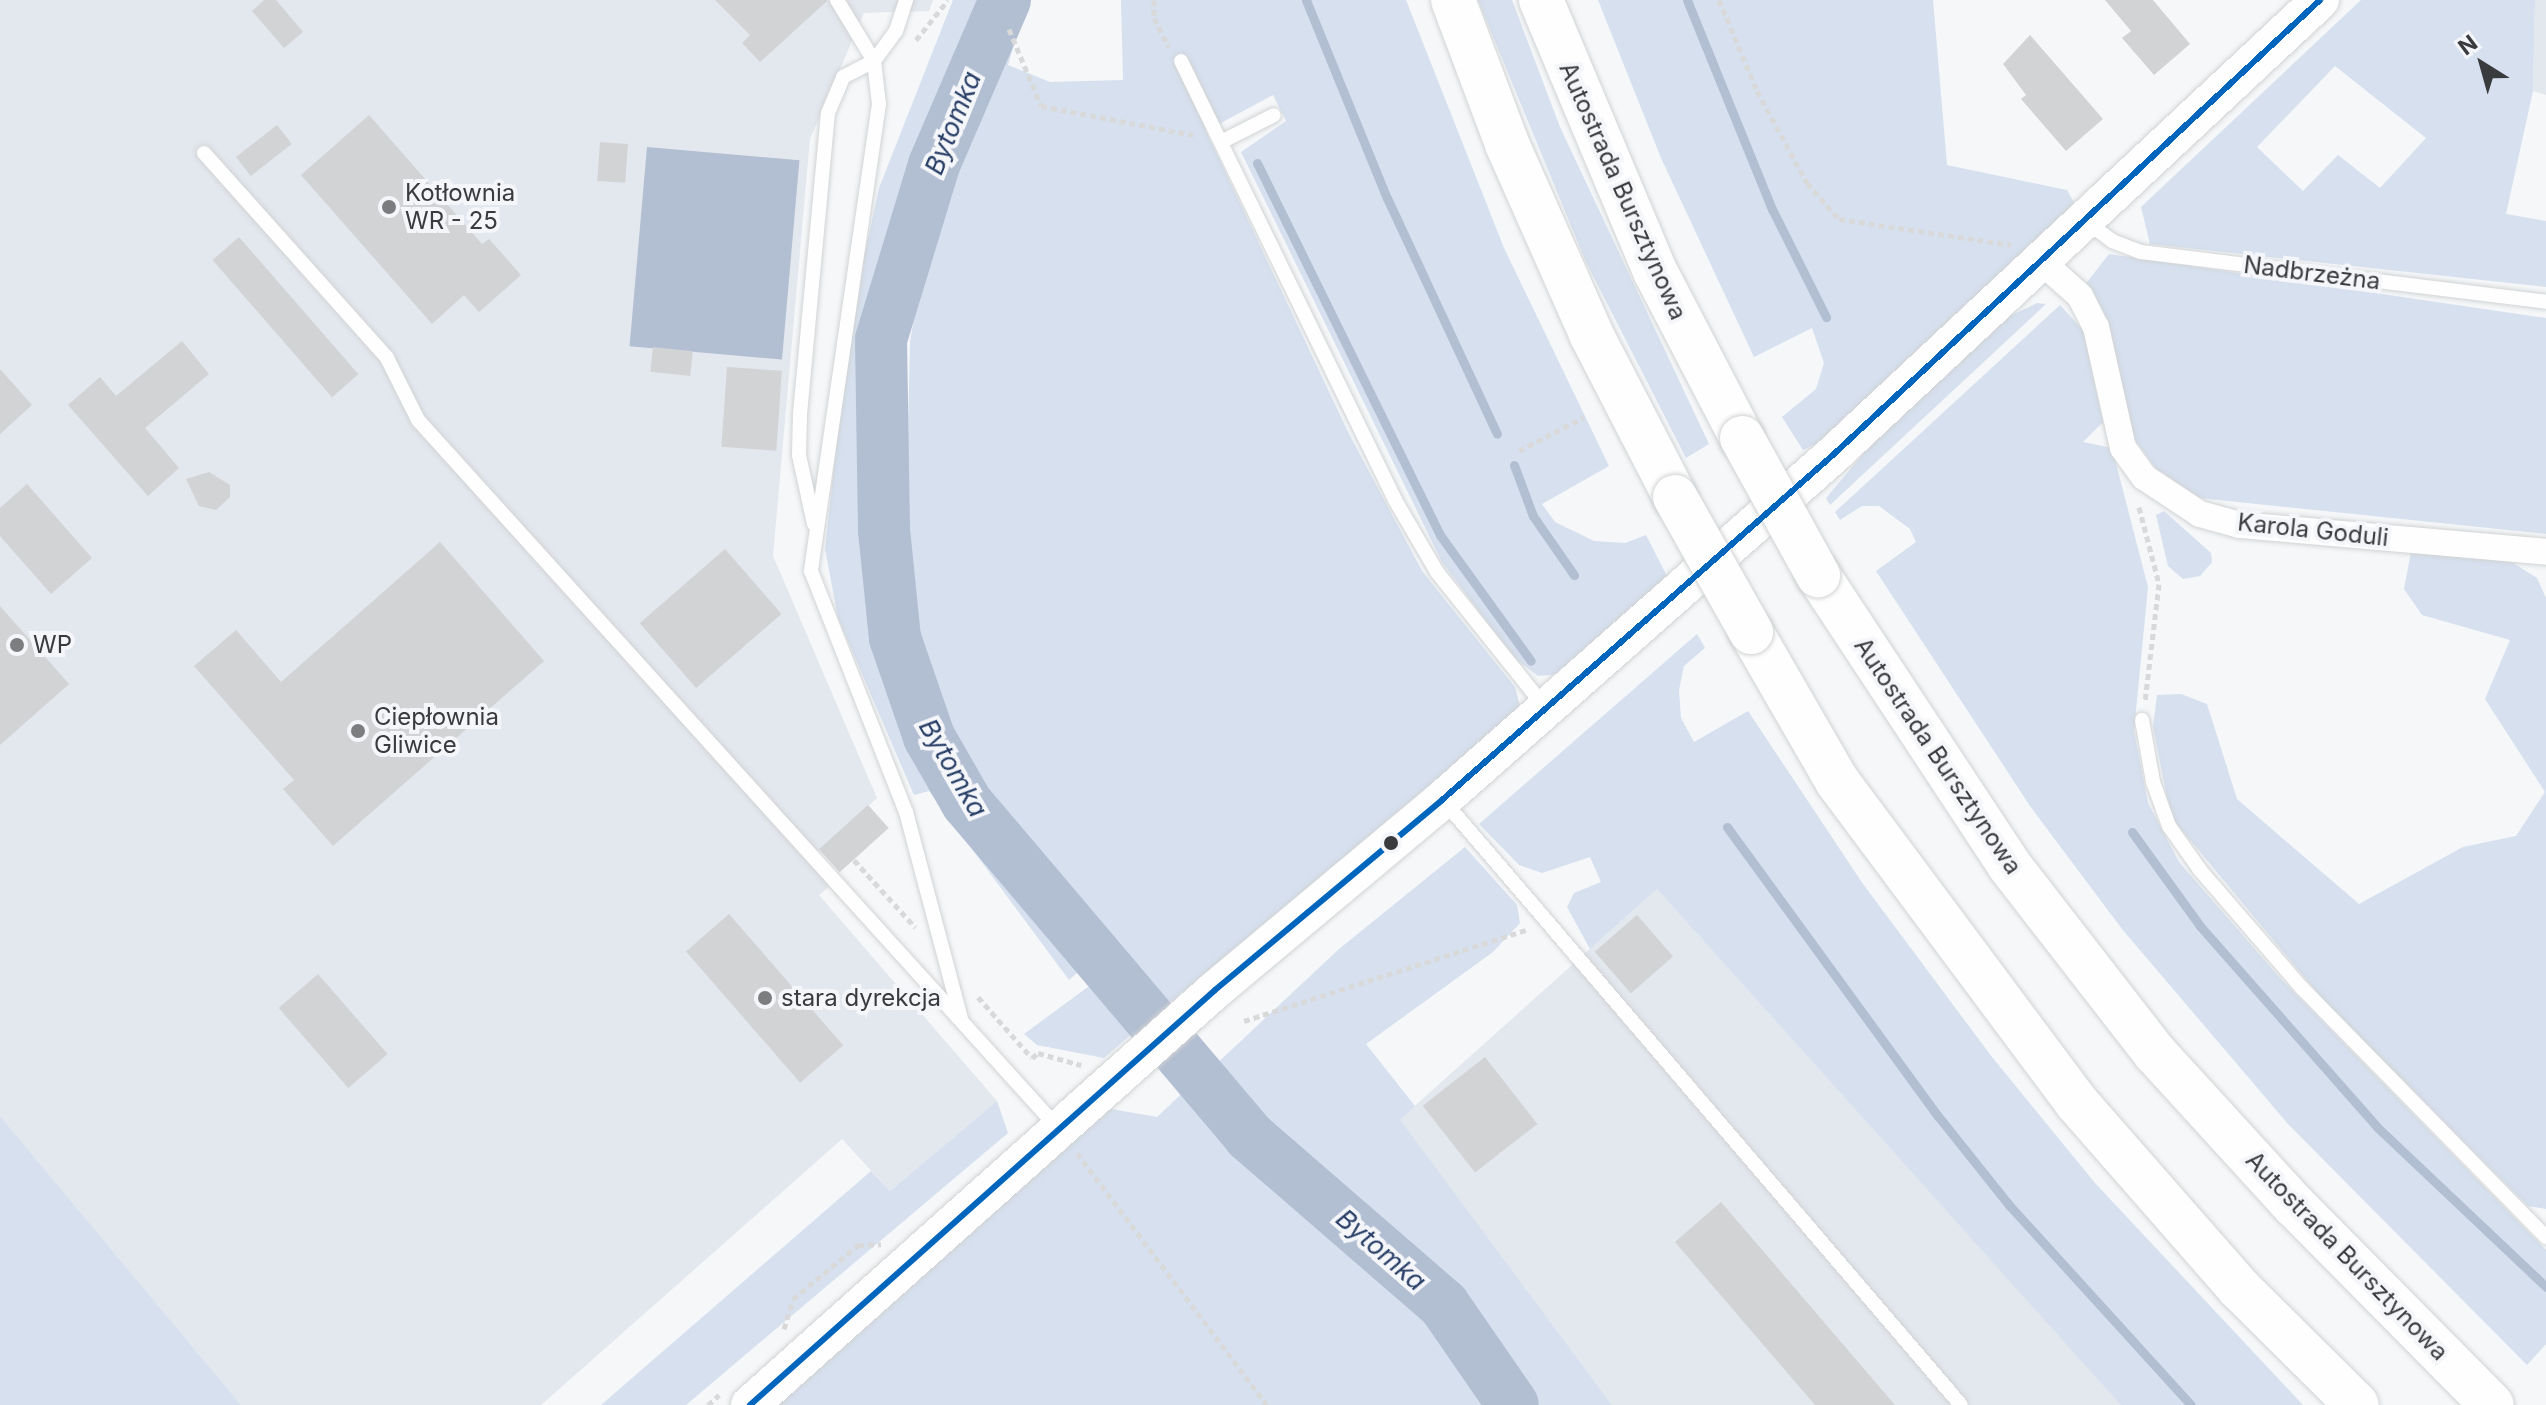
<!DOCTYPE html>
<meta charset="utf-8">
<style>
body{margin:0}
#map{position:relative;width:2546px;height:1405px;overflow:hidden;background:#f5f7f9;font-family:Inter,sans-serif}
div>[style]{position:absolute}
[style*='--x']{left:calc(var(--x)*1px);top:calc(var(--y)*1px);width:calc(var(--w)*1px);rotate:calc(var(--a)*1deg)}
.built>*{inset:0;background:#e3e7ee}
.green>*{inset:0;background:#d6e0ef}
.water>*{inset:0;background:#b2bed2;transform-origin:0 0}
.stream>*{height:9px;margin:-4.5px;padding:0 4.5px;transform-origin:4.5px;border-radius:4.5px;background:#b2bed2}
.river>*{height:52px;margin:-26px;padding:0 26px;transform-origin:26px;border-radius:26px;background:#b2bed2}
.building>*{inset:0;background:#d2d3d5;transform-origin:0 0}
.path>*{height:5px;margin-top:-2.5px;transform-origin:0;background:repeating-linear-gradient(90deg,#d9d9da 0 6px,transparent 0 10px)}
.roads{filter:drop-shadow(0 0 2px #d1d3d4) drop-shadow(0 0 2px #d1d3d4)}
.lane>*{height:14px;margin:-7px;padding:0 7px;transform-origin:7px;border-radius:7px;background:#fefefe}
.street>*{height:26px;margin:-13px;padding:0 13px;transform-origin:13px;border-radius:13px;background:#fefefe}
.secondary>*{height:38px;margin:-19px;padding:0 19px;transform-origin:19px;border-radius:19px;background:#fefefe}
.highway>*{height:44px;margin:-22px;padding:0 22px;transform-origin:22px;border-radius:22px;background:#fefefe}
.bridges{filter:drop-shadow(0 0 2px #d1d3d4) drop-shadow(0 0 2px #d1d3d4)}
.highway-bridge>*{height:44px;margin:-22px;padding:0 22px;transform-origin:22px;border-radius:22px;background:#fefefe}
.bus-1>*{height:6px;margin:-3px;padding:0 3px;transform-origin:3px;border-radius:3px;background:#0065bd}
.dots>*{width:22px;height:22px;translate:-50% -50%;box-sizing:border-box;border:4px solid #f4f6fa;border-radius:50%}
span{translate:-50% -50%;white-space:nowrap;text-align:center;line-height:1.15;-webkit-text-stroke:8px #f4f6fa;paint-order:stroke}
.street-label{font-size:24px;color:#3a3b3d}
.poi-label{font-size:24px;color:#3a3b3d}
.left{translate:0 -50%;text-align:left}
.water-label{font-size:26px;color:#283e66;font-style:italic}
.north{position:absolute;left:2442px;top:24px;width:80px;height:80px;-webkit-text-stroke:6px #f4f6fa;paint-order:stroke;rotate:323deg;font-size:22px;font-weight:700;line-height:32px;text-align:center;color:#3a3b3d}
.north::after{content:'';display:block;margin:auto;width:28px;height:36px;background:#3a3b3d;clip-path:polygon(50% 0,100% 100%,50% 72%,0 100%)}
</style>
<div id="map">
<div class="built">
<i style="clip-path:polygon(0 0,933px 0,929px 11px,864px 13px,810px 139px,773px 556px,877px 798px,817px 852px,833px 883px,819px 895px,997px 1101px,890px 1191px,842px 1139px,541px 1405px,241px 1405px,0 1116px)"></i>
<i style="clip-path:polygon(2535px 0,2546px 0,2546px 95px,2533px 91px)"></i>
<i style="clip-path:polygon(1657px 889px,2117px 1400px,2121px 1405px,1612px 1405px,1399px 1120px)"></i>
</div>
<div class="green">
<i style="clip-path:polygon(953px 0,977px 0,910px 175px,868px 334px,871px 562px,892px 684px,943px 786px,1088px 963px,1069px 980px,929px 791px,914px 795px,838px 618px,825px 549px,850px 321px,879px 188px)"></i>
<i style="clip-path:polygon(1015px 0,1027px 0,1008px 65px,1050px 82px,1123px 80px,1121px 0,1406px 0,1504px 248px,1609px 466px,1542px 504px,1555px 522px,1594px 541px,1625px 543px,1646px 535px,1669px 580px,1562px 674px,1538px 676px,1513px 657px,1442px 562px,1241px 152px,1286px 121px,1273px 95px,1206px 131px,1347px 430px,1422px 571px,1515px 687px,1521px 710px,1165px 1007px,990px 812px,961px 765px,919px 663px,905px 567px,910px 341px,928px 241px,985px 107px)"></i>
<i style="clip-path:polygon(1478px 0,1512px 0,1560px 127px,1709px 444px,1686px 458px,1586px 262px)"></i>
<i style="clip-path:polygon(1598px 0,1933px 0,1947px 165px,2067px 190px,2075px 204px,1838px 434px,1803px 450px,1782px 417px,1816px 389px,1824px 363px,1812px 328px,1754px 357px,1661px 158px)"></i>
<i style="clip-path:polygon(evenodd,2361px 0,2535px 0,2533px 91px,2506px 214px,2546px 221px,2546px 287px,2150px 244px,2141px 207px,2361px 0,2335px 66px,2426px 138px,2380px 188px,2338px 155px,2303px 191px,2257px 147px,2335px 66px)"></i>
<i style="clip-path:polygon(2109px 254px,2546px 318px,2546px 534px,2199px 498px,2157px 470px,2133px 437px,2084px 286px)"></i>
<i style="clip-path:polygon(2037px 303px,2046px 304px,1830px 505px,1826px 498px,1880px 434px,2006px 318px)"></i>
<i style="clip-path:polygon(2060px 305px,2083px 330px,2103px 422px,2083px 442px,2112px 448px,2148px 587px,2134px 731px,2148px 803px,2179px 862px,2280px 978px,2546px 1250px,2546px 1344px,2527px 1365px,2288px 1124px,2122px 929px,2030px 806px,1876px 571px,1916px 542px,1910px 529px,1879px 506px,1862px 506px,1840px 520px,1835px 512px)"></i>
<i style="clip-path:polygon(2164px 511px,2211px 553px,2212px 562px,2200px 576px,2183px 579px,2168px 566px,2156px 515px)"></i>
<i style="clip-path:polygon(2411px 552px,2510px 561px,2537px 578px,2546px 598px,2546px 1209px,2528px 1206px,2326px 1003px,2171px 817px,2153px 727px,2157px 695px,2181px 694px,2207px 704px,2237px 799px,2359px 904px,2463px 847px,2516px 836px,2545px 792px,2485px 699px,2510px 640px,2422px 615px,2404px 589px)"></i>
<i style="clip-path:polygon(1697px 634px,1705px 648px,1684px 666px,1679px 690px,1681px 718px,1694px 742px,1748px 711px,1863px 884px,1992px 1057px,2095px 1183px,2303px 1405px,2121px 1405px,1657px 889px,1590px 949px,1567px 907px,1574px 893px,1601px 882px,1590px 857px,1542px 873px,1519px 865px,1479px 824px)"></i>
<i style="clip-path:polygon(1465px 847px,1517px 905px,1520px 923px,1493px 952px,1366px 1044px,1415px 1106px,1400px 1120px,1612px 1405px,1538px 1405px,1443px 1277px,1211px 1069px,1339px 949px)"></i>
<i style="clip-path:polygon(1104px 975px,1142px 1025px,1104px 1058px,1037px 1045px,1024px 1034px)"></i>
<i style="clip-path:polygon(1190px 1086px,1226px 1141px,1440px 1319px,1496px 1405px,777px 1405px,1105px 1108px,1157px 1117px)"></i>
<i style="clip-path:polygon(997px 1101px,1008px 1133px,686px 1405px,601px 1405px,871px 1171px,890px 1191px)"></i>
<i style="clip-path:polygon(0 1116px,241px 1405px,0 1405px)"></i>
</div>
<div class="water">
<i style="left:647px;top:147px;width:153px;height:200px;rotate:5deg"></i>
</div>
<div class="stream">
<i style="--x:1306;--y:0;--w:214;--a:67.8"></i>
<i style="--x:1387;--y:198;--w:260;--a:65"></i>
<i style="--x:1687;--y:0;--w:226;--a:67.9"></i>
<i style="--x:1772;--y:209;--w:121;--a:63.4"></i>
<i style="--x:1257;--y:163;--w:415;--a:63.8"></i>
<i style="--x:1440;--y:535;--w:155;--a:54.2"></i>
<i style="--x:1514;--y:465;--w:54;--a:69.6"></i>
<i style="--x:1533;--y:516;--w:72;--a:55.2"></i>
<i style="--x:1727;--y:827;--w:358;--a:53.9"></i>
<i style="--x:1938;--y:1116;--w:114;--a:51.4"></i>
<i style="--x:2009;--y:1205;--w:270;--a:47.7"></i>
<i style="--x:2132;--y:832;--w:116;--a:54.1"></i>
<i style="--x:2200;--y:926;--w:268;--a:48.6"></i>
<i style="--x:2377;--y:1127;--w:233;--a:43.4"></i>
</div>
<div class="river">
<i style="--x:1005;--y:0;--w:180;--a:113.3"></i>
<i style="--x:934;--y:165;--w:182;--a:106.9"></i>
<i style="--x:881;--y:339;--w:191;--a:89.1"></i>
<i style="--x:884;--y:530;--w:109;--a:84.2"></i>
<i style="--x:895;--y:638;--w:105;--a:71"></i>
<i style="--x:929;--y:737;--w:76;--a:60.1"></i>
<i style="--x:967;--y:803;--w:436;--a:49.7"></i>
<i style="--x:1249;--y:1136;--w:258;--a:40.9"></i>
<i style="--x:1444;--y:1305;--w:121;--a:55.4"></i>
</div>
<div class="building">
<i style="clip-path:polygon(264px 0,276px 0,303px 32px,284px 48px,252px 11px)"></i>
<i style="clip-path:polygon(715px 0,827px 0,827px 1px,760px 62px,742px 43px,750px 35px)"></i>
<i style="clip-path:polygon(2105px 0,2153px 0,2190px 44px,2154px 75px,2122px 38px,2131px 31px)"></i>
<i style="clip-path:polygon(2030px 35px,2103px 119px,2066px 151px,2021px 99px,2026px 95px,2003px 64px)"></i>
<i style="clip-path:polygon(369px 115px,482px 244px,489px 239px,521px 275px,479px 312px,464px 295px,432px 324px,301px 175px)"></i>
<i style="left:277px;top:125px;width:24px;height:52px;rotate:52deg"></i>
<i style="left:600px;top:142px;width:28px;height:39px;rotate:4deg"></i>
<i style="left:239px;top:237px;width:182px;height:35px;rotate:49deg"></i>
<i style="clip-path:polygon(182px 341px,209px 374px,145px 428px,179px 468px,148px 496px,68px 405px,100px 377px,116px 396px)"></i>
<i style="left:653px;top:347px;width:40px;height:25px;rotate:6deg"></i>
<i style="left:727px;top:367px;width:55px;height:80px;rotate:4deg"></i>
<i style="clip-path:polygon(0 369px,32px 405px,0 434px)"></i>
<i style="clip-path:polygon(209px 472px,230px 485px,230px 497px,216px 510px,199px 506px,186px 479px)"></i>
<i style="clip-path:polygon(27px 484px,92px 558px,51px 594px,0 536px,0 508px)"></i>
<i style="clip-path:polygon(440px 542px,544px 661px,333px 846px,283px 789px,294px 780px,194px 666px,236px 630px,281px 682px)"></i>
<i style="left:725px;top:549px;width:86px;height:113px;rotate:49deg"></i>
<i style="clip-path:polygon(0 606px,69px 684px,0 745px)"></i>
<i style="left:868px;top:805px;width:31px;height:66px;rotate:48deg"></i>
<i style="left:729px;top:914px;width:174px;height:57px;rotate:49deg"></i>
<i style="left:1637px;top:915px;width:55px;height:56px;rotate:49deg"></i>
<i style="left:318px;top:974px;width:106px;height:52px;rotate:49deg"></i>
<i style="left:1485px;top:1057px;width:85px;height:79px;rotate:52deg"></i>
<i style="clip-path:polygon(1721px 1202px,1895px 1405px,1815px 1405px,1675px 1242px)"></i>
</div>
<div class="path">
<i style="--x:1154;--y:0;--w:18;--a:90"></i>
<i style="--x:1154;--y:18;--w:33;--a:63"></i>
<i style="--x:1719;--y:0;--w:99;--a:67.3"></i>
<i style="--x:1757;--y:91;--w:105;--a:61.5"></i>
<i style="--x:1807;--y:183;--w:48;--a:48.4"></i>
<i style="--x:1839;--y:219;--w:174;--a:8.6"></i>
<i style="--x:1009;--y:29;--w:83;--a:67.4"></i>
<i style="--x:1041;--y:106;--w:155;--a:10.8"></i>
<i style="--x:916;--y:40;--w:51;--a:-51.3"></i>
<i style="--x:1519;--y:451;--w:73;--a:-27.6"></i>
<i style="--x:2139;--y:507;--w:80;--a:75.4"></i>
<i style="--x:2159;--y:584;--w:119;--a:96.8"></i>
<i style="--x:854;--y:860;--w:91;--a:47.7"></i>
<i style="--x:978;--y:997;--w:81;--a:48.5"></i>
<i style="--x:1032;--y:1058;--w:8;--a:-40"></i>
<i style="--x:1038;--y:1053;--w:45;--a:15.6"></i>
<i style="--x:1244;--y:1021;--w:299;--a:-17.9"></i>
<i style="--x:1077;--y:1153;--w:316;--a:53"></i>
<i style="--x:784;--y:1329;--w:31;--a:-73"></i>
<i style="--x:793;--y:1299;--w:85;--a:-39.7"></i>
<i style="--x:858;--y:1245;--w:23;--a:-2"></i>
<i style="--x:708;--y:1405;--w:15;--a:-42"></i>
</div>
<div class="roads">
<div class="lane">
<i style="--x:837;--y:0;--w:71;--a:58.8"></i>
<i style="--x:874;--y:61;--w:43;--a:83.4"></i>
<i style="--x:879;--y:104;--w:472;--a:98.3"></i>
<i style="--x:811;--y:571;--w:259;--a:68.5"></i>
<i style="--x:906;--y:812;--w:213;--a:75.1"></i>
<i style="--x:1181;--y:61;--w:488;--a:64"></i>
<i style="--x:1395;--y:500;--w:83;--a:59.7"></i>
<i style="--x:1437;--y:572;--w:171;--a:51.4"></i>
<i style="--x:1221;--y:142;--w:59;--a:-27"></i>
<i style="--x:204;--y:153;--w:275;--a:48.2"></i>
<i style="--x:387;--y:358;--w:69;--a:63.4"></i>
<i style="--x:418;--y:420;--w:954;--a:47.89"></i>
<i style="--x:2087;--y:222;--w:31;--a:37"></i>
<i style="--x:2112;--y:241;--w:31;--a:21"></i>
<i style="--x:2141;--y:252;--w:408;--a:7"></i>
<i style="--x:814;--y:524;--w:71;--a:-102.3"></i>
<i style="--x:799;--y:455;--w:41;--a:-88.6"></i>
<i style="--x:800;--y:414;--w:302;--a:-84.7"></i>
<i style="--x:828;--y:113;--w:39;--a:-67"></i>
<i style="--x:843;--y:77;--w:35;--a:-27"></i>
<i style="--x:874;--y:61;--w:37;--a:-54"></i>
<i style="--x:896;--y:31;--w:33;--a:-72"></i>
<i style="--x:2142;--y:720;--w:63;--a:79.9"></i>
<i style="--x:2153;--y:782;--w:47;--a:70"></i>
<i style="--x:2169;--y:826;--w:54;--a:54.8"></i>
<i style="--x:2200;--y:870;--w:156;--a:49.2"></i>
<i style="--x:2302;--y:988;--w:349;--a:45.6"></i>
<i style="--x:1443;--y:800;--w:796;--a:49.43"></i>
</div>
<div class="street">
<i style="--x:2043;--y:263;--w:50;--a:41.7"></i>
<i style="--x:2080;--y:296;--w:35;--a:63"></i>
<i style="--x:2096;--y:327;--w:124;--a:77.4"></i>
<i style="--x:2123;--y:448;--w:36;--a:54"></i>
<i style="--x:2144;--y:477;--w:67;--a:33.5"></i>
<i style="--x:2200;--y:514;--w:41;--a:15.4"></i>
<i style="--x:2240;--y:525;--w:307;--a:5"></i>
</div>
<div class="secondary">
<i style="--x:750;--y:1405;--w:623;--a:-41.75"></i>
<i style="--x:1215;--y:990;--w:296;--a:-39.9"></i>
<i style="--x:1442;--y:800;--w:523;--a:-41.43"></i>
<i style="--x:1834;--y:454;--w:665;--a:-43.05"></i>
</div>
<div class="highway">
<i style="--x:1453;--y:0;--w:154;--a:69.4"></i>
<i style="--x:1507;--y:144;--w:208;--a:66.1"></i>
<i style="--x:1591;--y:334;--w:183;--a:62.7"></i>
<i style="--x:1541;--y:0;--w:296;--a:67.2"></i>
<i style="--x:1656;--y:273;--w:186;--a:62.5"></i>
<i style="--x:1818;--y:575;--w:347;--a:56.6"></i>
<i style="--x:2009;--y:865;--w:238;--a:52.2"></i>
<i style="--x:2155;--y:1053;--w:206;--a:47.6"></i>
<i style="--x:2294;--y:1205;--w:281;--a:45.3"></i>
<i style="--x:1751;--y:632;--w:172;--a:60"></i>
<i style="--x:1837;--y:781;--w:403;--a:53.3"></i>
<i style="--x:2078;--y:1104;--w:244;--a:48.8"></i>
<i style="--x:2239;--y:1288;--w:166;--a:44.8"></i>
</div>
</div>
<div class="bridges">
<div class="highway-bridge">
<i style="--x:1742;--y:438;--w:157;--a:61"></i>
<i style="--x:1675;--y:497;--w:155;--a:60.6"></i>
</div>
</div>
<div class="bus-1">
<i style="--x:750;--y:1405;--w:623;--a:-41.75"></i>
<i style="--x:1215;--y:990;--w:296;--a:-39.9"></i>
<i style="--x:1442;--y:800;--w:523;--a:-41.43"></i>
<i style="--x:1834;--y:454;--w:665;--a:-43.05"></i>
</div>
<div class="dots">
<i style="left:389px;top:207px;background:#7b7d7f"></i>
<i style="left:17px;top:645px;background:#7b7d7f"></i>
<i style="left:358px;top:731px;background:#7b7d7f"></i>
<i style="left:1391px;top:843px;background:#3a3b3d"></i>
<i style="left:765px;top:998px;background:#7b7d7f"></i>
</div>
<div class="street-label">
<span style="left:1623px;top:191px;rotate:66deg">Autostrada Bursztynowa</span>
<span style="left:2312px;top:273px;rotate:7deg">Nadbrzeżna</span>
<span style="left:2313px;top:530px;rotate:6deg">Karola Goduli</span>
<span style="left:1938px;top:756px;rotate:56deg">Autostrada Bursztynowa</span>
<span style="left:2347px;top:1256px;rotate:46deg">Autostrada Bursztynowa</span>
</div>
<div class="poi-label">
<span class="left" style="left:405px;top:207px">Kotłownia<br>WR - 25</span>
<span class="left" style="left:33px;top:645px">WP</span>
<span class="left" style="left:374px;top:731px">Ciepłownia<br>Gliwice</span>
<span class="left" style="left:781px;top:998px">stara dyrekcja</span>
</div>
<div class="water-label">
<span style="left:953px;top:123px;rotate:-68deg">Bytomka</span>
<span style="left:953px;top:768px;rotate:60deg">Bytomka</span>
<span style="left:1381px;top:1250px;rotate:41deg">Bytomka</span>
</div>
<div class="north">N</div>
</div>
